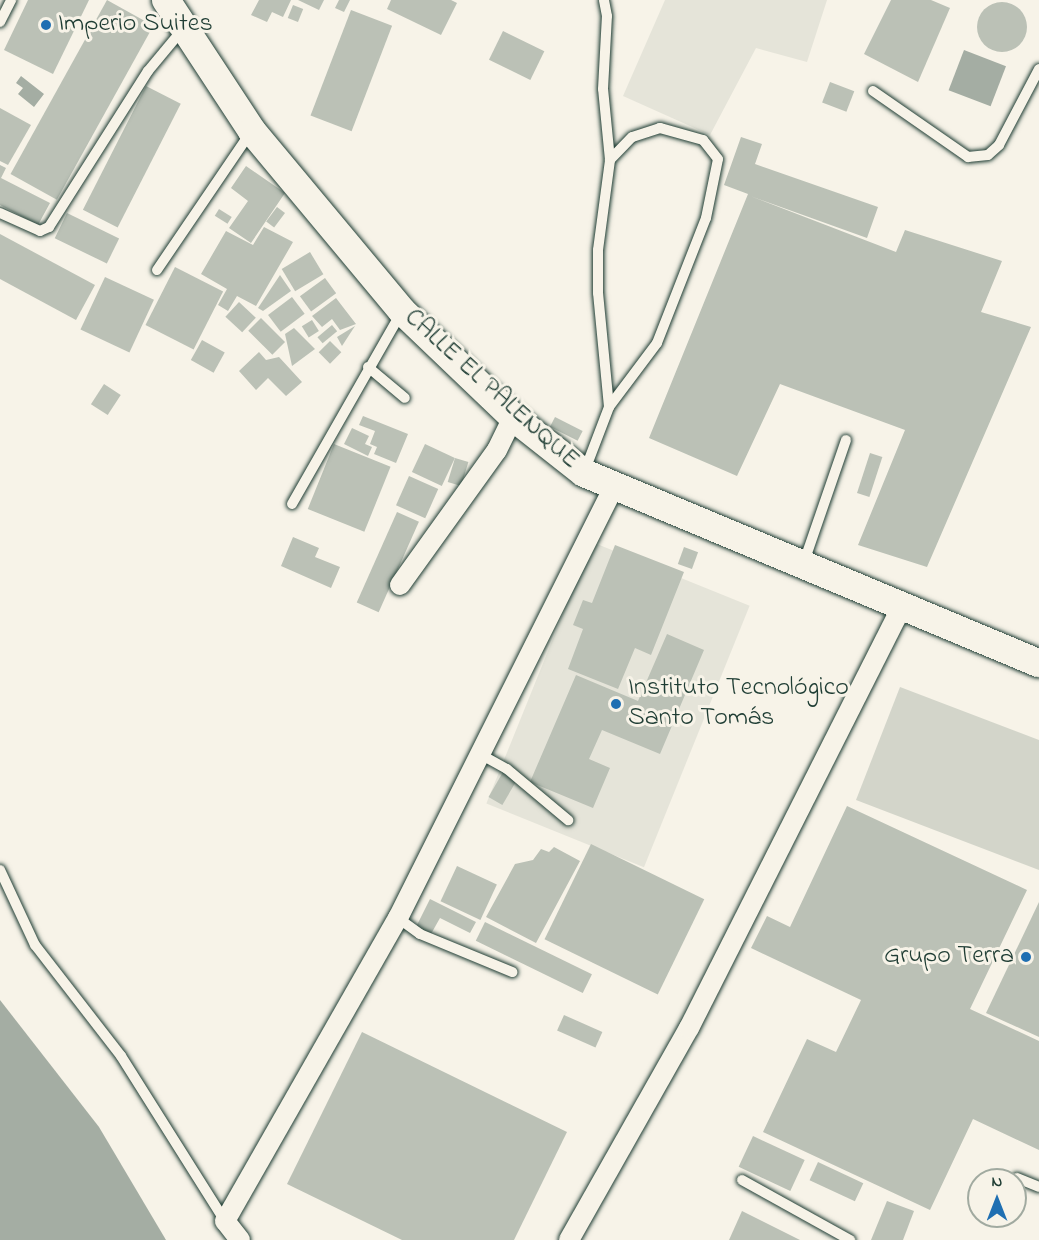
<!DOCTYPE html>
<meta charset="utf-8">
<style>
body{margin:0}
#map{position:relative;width:1039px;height:1240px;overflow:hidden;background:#f7f3e8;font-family:"Indie Flower",sans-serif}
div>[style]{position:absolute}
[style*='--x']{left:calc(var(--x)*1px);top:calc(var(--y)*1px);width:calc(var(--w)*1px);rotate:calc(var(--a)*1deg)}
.built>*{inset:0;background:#e5e4d9;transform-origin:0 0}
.green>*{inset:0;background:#d3d5ca}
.water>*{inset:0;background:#a4ada3;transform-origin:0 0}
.building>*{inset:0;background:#bbc1b6;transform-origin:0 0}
.round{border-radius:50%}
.roads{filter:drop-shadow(0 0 2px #1f3d34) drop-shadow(0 0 2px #1f3d34)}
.lane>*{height:10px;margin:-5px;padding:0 5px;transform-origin:5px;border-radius:5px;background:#f7f3e8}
.street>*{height:20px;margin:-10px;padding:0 10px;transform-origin:10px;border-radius:10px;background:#f7f3e8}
.secondary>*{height:28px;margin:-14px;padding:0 14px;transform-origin:14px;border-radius:14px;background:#f7f3e8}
.dots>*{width:16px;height:16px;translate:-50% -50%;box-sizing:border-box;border:3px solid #f7f3e8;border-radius:50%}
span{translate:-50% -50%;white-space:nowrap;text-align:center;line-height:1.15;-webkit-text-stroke:6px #f7f3e8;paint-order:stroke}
.poi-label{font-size:26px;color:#1f3d34}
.left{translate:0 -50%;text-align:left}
.right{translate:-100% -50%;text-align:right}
.street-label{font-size:26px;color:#1f3d34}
.north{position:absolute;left:967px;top:1168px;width:60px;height:60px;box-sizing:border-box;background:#f7f3e8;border:2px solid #a1aaa0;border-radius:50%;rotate:0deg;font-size:16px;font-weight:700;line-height:24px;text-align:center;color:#1f3d34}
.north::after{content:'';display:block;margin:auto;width:21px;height:27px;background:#1f6fb2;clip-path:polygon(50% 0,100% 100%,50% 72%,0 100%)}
</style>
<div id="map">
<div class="built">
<i style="clip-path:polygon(665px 0,827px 0,807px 62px,756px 48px,710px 135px,623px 96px)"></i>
<i style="left:592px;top:542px;width:170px;height:282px;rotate:22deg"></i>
</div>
<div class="green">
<i style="clip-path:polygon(900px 687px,1039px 740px,1039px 870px,856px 800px)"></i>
</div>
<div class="water">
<i style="left:964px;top:50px;width:45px;height:43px;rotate:21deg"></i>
<i style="clip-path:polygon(21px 76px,44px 94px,34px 107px,18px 94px,23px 88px,16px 83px)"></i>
<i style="clip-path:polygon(0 1000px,99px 1127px,166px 1240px,0 1240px)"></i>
</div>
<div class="building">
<i style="clip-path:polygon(28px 0,89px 0,53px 74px,4px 50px)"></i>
<i style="left:107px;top:0;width:53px;height:199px;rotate:29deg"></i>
<i style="clip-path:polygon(259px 0,291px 0,283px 17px,272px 12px,267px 22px,251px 15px)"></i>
<i style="clip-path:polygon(298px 0,324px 0,319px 10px)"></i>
<i style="clip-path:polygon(339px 0,350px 0,344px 12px,335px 8px)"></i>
<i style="clip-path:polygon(391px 0,451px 0,457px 3px,441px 35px,387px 9px)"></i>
<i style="clip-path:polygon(891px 0,931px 0,950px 8px,918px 82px,864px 54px)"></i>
<i class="round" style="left:977px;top:2px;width:50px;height:50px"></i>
<i style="left:293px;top:5px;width:11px;height:14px;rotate:22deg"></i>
<i style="left:351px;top:10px;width:44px;height:113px;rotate:21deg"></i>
<i style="left:503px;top:31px;width:46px;height:32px;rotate:26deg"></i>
<i style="left:830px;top:82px;width:26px;height:22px;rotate:21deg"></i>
<i style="left:146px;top:86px;width:39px;height:139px;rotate:27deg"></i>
<i style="clip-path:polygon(0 108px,31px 125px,8px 165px,0 161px)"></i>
<i style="clip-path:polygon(741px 137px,762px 144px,755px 164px,878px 207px,867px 238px,750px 196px,896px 252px,905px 230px,1002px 261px,981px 312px,1031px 327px,927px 567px,858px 545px,905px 430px,780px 384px,737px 476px,649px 438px,748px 194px,724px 185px)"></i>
<i style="clip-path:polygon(0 165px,6px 168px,1px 178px,50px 203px,38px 225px,0 205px)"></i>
<i style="clip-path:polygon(246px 166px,285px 193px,251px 243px,229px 228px,248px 201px,231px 188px)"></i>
<i style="left:277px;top:207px;width:10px;height:18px;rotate:37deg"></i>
<i style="left:219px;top:209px;width:15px;height:8px;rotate:32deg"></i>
<i style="left:67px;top:213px;width:58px;height:28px;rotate:26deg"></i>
<i style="clip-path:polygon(264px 227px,293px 242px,256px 306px,237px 296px,228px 311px,218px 305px,227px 289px,201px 274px,226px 231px,253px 245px)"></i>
<i style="clip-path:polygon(0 234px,95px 285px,76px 320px,0 279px)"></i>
<i style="left:310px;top:252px;width:26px;height:33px;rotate:59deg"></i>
<i style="left:175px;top:267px;width:54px;height:65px;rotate:27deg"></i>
<i style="clip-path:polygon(280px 275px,291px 291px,263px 311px,258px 308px)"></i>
<i style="left:105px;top:277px;width:54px;height:58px;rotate:25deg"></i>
<i style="left:325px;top:278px;width:19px;height:31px;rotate:54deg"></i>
<i style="left:292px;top:297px;width:21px;height:30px;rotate:53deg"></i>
<i style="clip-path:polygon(336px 298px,356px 324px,340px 330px,332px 319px,322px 327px,312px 316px)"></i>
<i style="left:239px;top:302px;width:23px;height:20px;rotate:43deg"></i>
<i style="left:261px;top:318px;width:34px;height:18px;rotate:45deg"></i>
<i style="left:312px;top:320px;width:13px;height:12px;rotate:58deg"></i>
<i style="left:332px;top:325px;width:8px;height:19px;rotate:50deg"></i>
<i style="clip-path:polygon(355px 326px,342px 346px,337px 337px)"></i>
<i style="clip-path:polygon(294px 328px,315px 349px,292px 366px,285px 334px)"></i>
<i style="left:202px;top:340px;width:26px;height:23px;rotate:29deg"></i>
<i style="left:330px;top:341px;width:16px;height:16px;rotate:45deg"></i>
<i style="clip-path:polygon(259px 352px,266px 360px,279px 357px,302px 382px,286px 396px,268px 378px,256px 390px,239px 371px)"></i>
<i style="left:104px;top:384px;width:20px;height:24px;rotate:33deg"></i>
<i style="clip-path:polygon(363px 416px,408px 434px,396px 463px,374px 454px,377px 447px,370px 444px,375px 431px,359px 425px)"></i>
<i style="left:555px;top:417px;width:31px;height:11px;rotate:27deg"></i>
<i style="clip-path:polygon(352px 428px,369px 436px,365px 444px,372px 447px,368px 456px,344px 444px)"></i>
<i style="left:334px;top:444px;width:61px;height:70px;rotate:22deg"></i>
<i style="left:425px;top:444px;width:33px;height:31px;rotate:25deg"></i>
<i style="left:870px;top:453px;width:13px;height:42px;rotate:18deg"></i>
<i style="left:455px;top:458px;width:14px;height:25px;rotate:17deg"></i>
<i style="left:409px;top:476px;width:32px;height:32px;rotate:24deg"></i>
<i style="left:397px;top:512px;width:24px;height:99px;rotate:24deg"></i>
<i style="clip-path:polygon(293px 537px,319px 548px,315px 557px,340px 567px,331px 588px,281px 566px)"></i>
<i style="clip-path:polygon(615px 545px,684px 572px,651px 655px,635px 648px,618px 689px,568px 669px,583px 629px,573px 625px,583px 600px,592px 603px)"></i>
<i style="left:684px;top:547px;width:15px;height:18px;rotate:20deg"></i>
<i style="clip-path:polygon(667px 634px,704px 650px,660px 754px,602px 730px,589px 759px,610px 768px,593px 808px,530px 782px,576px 675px,638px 701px)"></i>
<i style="left:503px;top:772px;width:16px;height:29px;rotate:30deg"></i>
<i style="clip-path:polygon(847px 806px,1027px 890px,970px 1009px,1039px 1041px,1039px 1150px,973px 1119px,930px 1210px,763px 1132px,807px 1039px,836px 1052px,861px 1000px,751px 948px,767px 916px,790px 927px)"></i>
<i style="left:591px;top:844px;width:126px;height:106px;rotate:26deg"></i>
<i style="clip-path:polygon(554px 847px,580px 861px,536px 943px,486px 917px,515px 864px,533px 860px,541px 849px,549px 852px)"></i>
<i style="left:457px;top:866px;width:44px;height:39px;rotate:25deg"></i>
<i style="clip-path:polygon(430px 899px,476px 922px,470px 933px,440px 918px,431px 934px,416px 927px)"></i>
<i style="clip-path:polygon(1039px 902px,1039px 1037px,986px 1013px)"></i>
<i style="left:485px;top:922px;width:119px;height:21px;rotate:26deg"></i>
<i style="left:564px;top:1015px;width:42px;height:17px;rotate:24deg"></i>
<i style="clip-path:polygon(362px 1032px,567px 1132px,514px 1240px,402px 1240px,287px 1184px)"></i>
<i style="left:753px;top:1136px;width:57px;height:34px;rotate:25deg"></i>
<i style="left:818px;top:1162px;width:50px;height:20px;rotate:25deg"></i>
<i style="clip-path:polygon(887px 1201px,914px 1211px,903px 1240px,871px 1240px)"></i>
<i style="clip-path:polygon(742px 1211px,800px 1240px,729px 1240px)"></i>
</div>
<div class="roads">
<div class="lane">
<i style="--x:0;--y:22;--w:25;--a:-63"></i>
<i style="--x:873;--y:91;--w:116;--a:34.8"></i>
<i style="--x:968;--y:157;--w:20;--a:-6"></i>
<i style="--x:988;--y:155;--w:15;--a:-42"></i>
<i style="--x:999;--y:145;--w:86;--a:-62.2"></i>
<i style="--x:0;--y:213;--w:44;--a:24.2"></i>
<i style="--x:40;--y:231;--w:10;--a:-24"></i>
<i style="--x:49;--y:227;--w:185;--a:-57.6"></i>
<i style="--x:148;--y:71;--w:55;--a:-50.2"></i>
<i style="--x:157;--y:270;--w:166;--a:-55.8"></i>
<i style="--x:368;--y:367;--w:48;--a:40"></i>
<i style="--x:609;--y:407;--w:80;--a:-53.1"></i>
<i style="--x:657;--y:343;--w:134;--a:-68.6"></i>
<i style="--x:706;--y:218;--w:60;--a:-78.5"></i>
<i style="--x:718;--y:159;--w:24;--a:-128"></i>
<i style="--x:703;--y:140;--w:45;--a:-164.4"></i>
<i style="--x:660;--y:128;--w:29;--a:162"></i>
<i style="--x:632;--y:137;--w:32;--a:134"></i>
<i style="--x:585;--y:470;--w:67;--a:-69.1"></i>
<i style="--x:609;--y:407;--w:115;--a:-95.5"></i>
<i style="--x:598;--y:293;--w:43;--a:-90"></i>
<i style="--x:598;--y:250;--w:91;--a:-82.4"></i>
<i style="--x:610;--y:160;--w:71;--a:-95.6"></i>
<i style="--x:603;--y:89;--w:73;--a:-86.9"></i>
<i style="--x:607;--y:16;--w:16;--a:-101"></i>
<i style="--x:292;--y:504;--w:222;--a:-60.3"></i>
<i style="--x:804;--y:562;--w:129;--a:-71"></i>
<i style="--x:478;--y:753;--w:33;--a:29"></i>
<i style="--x:507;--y:769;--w:80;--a:39.9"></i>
<i style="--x:0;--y:870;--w:83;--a:65"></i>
<i style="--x:35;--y:945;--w:140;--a:52.2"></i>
<i style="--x:121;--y:1056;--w:195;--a:57.8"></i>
<i style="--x:398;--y:918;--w:27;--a:36"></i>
<i style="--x:420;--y:934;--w:100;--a:22.4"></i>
<i style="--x:1017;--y:1178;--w:24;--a:22"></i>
<i style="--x:742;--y:1180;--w:124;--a:29.1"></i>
</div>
<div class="street">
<i style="--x:400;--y:585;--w:166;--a:-54.3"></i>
<i style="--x:497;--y:450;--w:37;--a:-64"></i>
<i style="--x:240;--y:1240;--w:24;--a:-128"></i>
<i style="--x:225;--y:1221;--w:349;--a:-60.3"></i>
<i style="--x:398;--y:918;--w:480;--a:-63.4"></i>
<i style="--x:569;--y:1240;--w:244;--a:-60.5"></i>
<i style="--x:689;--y:1028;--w:475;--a:-63.2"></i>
</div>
<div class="secondary">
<i style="--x:166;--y:0;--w:157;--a:56.7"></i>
<i style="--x:252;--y:131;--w:234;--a:50.2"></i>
<i style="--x:402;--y:311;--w:153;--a:43.7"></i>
<i style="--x:513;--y:417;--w:90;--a:38.3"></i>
<i style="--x:584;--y:473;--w:493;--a:22.7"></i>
</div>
</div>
<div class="dots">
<i style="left:46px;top:25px;background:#1f6fb2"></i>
<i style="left:616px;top:704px;background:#1f6fb2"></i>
<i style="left:1026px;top:957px;background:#1f6fb2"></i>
</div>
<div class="poi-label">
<span class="left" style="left:58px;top:25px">Imperio Suites</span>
<span class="left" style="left:628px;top:704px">Instituto Tecnológico<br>Santo Tomás</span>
<span class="right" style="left:1014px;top:957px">Grupo Terra</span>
</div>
<div class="street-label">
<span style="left:491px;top:390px;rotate:42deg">CALLE EL PALENQUE</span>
</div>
<div class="north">N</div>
</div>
